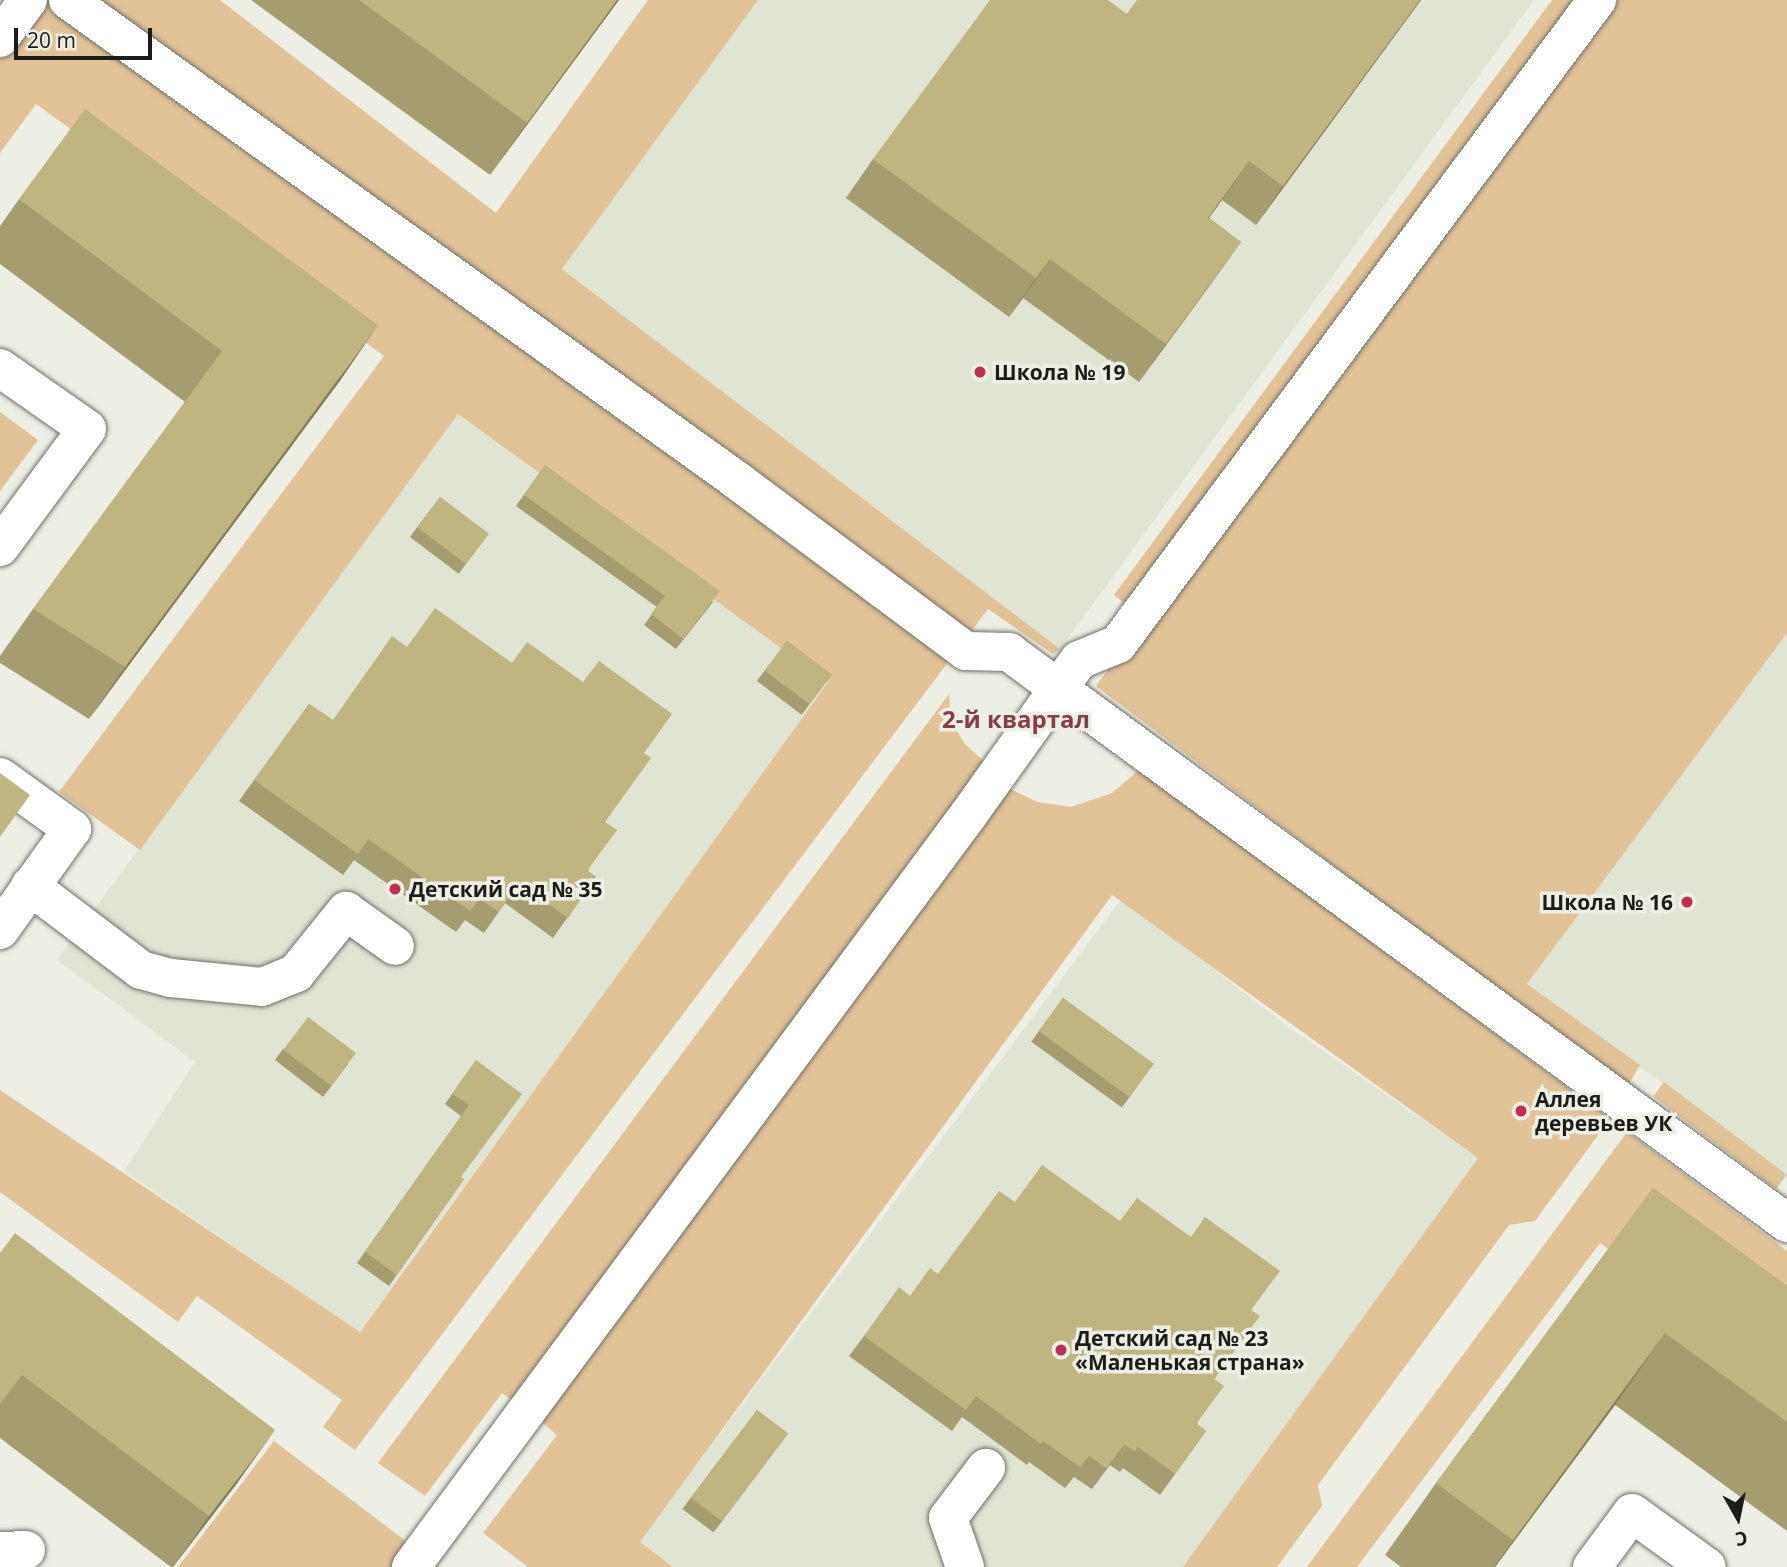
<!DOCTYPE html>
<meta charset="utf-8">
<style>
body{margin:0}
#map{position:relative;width:1787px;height:1567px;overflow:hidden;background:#edefe5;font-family:"Open Sans",sans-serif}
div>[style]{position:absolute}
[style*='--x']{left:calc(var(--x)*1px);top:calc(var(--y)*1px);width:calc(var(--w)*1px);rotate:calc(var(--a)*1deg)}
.built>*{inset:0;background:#e0e4d3}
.green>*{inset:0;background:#e2c297;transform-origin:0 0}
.roads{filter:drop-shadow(0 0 2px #6f7168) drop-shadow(0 0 2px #6f7168)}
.minor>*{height:38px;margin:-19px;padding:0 19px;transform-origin:19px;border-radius:19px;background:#fff}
.wall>*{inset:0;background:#a59c6f;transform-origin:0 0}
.shaded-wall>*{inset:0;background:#867f5a}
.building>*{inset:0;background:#c0b581;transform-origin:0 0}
.dots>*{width:19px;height:19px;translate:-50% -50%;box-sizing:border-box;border:4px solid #edefe5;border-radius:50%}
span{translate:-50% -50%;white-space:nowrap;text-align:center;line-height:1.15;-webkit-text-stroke:7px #edefe5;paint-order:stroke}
.poi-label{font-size:21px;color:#1c1c19;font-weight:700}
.left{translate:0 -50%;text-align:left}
.right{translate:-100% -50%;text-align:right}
.quarter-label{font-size:24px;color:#853d49;font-weight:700}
.north{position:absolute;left:1703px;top:1483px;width:70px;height:70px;-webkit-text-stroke:5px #edefe5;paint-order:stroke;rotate:171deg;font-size:19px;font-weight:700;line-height:28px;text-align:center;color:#1c1c19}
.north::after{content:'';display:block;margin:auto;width:24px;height:32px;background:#1c1c19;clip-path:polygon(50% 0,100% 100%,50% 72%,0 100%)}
.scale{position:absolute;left:14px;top:28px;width:138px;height:32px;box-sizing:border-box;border:4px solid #1c1c19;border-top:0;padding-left:9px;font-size:21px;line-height:24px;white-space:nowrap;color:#1c1c19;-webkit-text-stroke:5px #edefe5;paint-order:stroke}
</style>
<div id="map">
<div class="built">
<i style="clip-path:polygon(758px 0,1534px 0,1060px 649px,562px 269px)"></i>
<i style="clip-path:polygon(458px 414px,828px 682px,359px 1332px,124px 1171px,195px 1062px,57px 960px)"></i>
<i style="clip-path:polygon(1787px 633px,1787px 1175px,1527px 984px)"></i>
<i style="clip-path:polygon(1122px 898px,1286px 1025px,1478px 1158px,1183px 1567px,673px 1567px,639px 1542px)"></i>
</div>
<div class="green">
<i style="clip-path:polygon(43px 0,220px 0,496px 213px,648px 0,758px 0,562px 269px,1060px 649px,1053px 654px,988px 609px,355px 1450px,323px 1427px,342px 1400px,197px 1296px,178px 1322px,0 1192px,0 1090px,360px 1332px,828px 682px,458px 414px,140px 850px,59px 792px,384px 356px,36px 104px,0 153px,0 57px)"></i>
<i style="clip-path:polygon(1552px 0,1579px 0,1128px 606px,1114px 595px)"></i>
<i style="clip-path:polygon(1606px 0,1787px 0,1787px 633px,1527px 984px,1640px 1065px,1627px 1087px,1096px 686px)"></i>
<i style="clip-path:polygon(0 412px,38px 440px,0 491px)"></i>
<i style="clip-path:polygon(949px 694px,951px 721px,965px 744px,990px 767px,519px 1405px,502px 1393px,425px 1496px,378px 1463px)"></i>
<i style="clip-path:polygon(1139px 770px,1610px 1119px,1535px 1221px,1509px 1225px,1318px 1485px,1322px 1506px,1277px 1567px,1183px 1567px,1478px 1158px,1112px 895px,640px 1542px,673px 1567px,528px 1567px,483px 1533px,557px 1435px,538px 1419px,1004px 786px,1037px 802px,1071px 807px,1112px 793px)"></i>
<i style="left:1664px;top:1082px;width:154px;height:18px;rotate:37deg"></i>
<i style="clip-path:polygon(1627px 1132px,1787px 1251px,1787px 1379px,1600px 1243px,1357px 1567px,1307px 1567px)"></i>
<i style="clip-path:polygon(274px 1441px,440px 1567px,178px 1567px)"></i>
</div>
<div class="roads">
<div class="minor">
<i style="--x:68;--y:0;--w:821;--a:35.68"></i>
<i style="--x:735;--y:479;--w:288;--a:36.7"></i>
<i style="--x:966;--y:651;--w:43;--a:1.3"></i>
<i style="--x:1009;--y:652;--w:62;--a:36.5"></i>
<i style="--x:1059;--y:689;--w:903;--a:36.26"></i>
<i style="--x:0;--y:38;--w:47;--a:-53.6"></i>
<i style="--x:0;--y:368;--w:106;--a:35"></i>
<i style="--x:87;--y:429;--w:147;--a:126.4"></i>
<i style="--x:0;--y:777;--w:89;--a:35.8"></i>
<i style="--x:72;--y:829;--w:124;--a:125.5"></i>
<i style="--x:30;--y:886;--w:139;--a:37.1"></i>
<i style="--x:141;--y:970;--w:31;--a:15"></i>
<i style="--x:171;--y:978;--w:91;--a:5.6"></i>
<i style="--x:262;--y:987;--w:37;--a:-22"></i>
<i style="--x:296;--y:973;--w:80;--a:-51.1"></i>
<i style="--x:346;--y:911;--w:60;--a:35.5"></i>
<i style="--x:0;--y:1551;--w:26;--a:-2"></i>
<i style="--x:411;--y:1567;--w:937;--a:-53.46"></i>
<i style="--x:969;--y:814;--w:189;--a:-54.5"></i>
<i style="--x:1079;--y:660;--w:42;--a:-22.3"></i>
<i style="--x:1118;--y:644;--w:803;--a:-53.36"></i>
<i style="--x:965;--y:1567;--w:52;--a:-109.1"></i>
<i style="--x:948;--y:1518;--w:63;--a:-52.8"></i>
<i style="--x:1592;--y:1567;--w:67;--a:-53.5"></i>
<i style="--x:1632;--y:1513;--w:92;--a:35.8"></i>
</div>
</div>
<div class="wall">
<i style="clip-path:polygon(251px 0,619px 0,490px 175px)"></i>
<i style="clip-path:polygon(1137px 0,1421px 0,1256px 225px,1222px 200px,1209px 218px,1241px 242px,1139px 382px,1023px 298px,1009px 317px,846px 198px,873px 159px,1127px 14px)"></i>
<i style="clip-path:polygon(19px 199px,342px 378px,89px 719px,0 663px,0 656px,33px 609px,185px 402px,0 264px,0 226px)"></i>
<i style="clip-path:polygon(545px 465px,713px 602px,676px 649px,644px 625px,657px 607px,516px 506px)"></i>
<i style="left:440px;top:497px;width:61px;height:50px;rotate:37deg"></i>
<i style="left:787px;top:641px;width:56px;height:50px;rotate:37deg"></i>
<i style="clip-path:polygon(407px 647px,512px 663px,644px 753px,605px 822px,588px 871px,596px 877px,553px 938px,505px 903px,484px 933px,465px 920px,456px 932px,354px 860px,343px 875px,239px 801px,309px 704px,333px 720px)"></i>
<i style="left:1063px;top:998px;width:112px;height:54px;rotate:36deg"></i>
<i style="clip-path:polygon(283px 1049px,348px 1064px,323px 1097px,275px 1060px)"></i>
<i style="clip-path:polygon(476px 1060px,461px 1178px,464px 1179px,389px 1286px,357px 1263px,461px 1116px,445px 1104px)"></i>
<i style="clip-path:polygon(1653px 1188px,1787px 1286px,1787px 1531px,1615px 1405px,1495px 1567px,1401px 1567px,1385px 1555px,1436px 1483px)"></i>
<i style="clip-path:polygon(1015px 1202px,1120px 1221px,1252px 1310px,1214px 1380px,1197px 1424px,1206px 1431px,1160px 1495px,1123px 1468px,1120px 1472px,1110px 1465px,1092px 1489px,1074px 1477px,1065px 1488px,1029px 1462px,1027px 1465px,962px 1417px,952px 1431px,849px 1356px,864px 1336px,910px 1296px,938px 1274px)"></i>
<i style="clip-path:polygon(0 1253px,238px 1482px,173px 1567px,171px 1567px,0 1438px)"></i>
<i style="left:757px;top:1410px;width:39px;height:124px;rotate:37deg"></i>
</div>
<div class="shaded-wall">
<i style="clip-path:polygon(617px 0,619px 0,490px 175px,527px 123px)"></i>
<i style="clip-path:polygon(1420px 0,1421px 0,1256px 225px,1283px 186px)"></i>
<i style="clip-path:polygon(1249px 161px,1222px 200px,1181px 256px,1208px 218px)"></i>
<i style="clip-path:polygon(1241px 242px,1213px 281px,1139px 382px,1166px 344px)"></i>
<i style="clip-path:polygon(1050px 259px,1023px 298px,1009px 317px,1036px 278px)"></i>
<i style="clip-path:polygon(378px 325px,342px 378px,89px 719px,125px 667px)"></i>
<i style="clip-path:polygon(1665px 1333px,1615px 1405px,1495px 1567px,1494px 1567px)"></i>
<i style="clip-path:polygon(275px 1430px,238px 1482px,173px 1567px,209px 1516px)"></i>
</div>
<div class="building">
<i style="clip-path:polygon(359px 0,617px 0,527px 123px)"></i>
<i style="clip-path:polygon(990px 0,1108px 0,1127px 14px,1137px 0,1420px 0,1283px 186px,1249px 161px,1208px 218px,1241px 242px,1166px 344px,1050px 259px,1036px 278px,873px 159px)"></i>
<i style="clip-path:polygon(85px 109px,378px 325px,125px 667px,33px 609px,222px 351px,19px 199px)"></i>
<i style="clip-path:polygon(545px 465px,720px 591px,683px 639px,651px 614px,665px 596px,524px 495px)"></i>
<i style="left:440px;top:497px;width:61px;height:38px;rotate:37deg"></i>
<i style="clip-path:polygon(435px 608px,512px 663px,527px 642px,583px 682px,599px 661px,672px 714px,644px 753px,651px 758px,605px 822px,617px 830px,587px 871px,596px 877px,568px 918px,519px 883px,499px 912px,480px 899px,470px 911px,368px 839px,358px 854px,254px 780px,309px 704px,333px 720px,392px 636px,407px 647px)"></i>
<i style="left:787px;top:641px;width:56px;height:37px;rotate:37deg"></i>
<i style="clip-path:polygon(0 773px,30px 795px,0 837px)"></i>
<i style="left:1063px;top:998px;width:112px;height:41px;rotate:36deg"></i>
<i style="left:308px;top:1017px;width:60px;height:41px;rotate:37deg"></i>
<i style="clip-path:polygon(476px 1060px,522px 1094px,461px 1177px,464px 1179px,397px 1275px,365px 1252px,469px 1105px,452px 1094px)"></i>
<i style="clip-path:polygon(1042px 1165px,1120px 1221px,1137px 1198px,1191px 1237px,1205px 1217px,1280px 1271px,1251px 1310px,1260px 1316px,1214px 1379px,1224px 1386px,1196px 1424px,1206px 1431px,1175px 1474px,1138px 1447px,1135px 1451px,1124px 1445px,1106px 1468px,1089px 1456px,1080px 1467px,1043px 1441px,1041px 1444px,976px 1396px,966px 1410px,864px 1336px,899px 1287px,910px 1296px,930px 1268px,938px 1274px,999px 1191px,1015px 1202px)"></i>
<i style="clip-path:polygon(1653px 1188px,1787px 1286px,1787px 1422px,1665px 1333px,1513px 1540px,1436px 1483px)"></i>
<i style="clip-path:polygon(15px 1233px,275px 1430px,209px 1516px,22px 1375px,0 1404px,0 1253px)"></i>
<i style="left:757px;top:1410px;width:39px;height:110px;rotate:37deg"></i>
</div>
<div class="dots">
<i style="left:980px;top:372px;background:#be2e53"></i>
<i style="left:395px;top:889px;background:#be2e53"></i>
<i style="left:1687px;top:902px;background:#be2e53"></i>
<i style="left:1521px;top:1111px;background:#be2e53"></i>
<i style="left:1061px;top:1350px;background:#be2e53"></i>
</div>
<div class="poi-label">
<span class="left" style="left:994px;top:372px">Школа № 19</span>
<span class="left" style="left:409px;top:889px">Детский сад № 35</span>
<span class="right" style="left:1673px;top:902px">Школа № 16</span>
<span class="left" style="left:1535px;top:1111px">Аллея<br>деревьев УК</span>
<span class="left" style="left:1075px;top:1350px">Детский сад № 23<br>«Маленькая страна»</span>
</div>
<div class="quarter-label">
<span style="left:1016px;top:719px">2-й квартал</span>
</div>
<div class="north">С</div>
<div class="scale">20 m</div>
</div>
